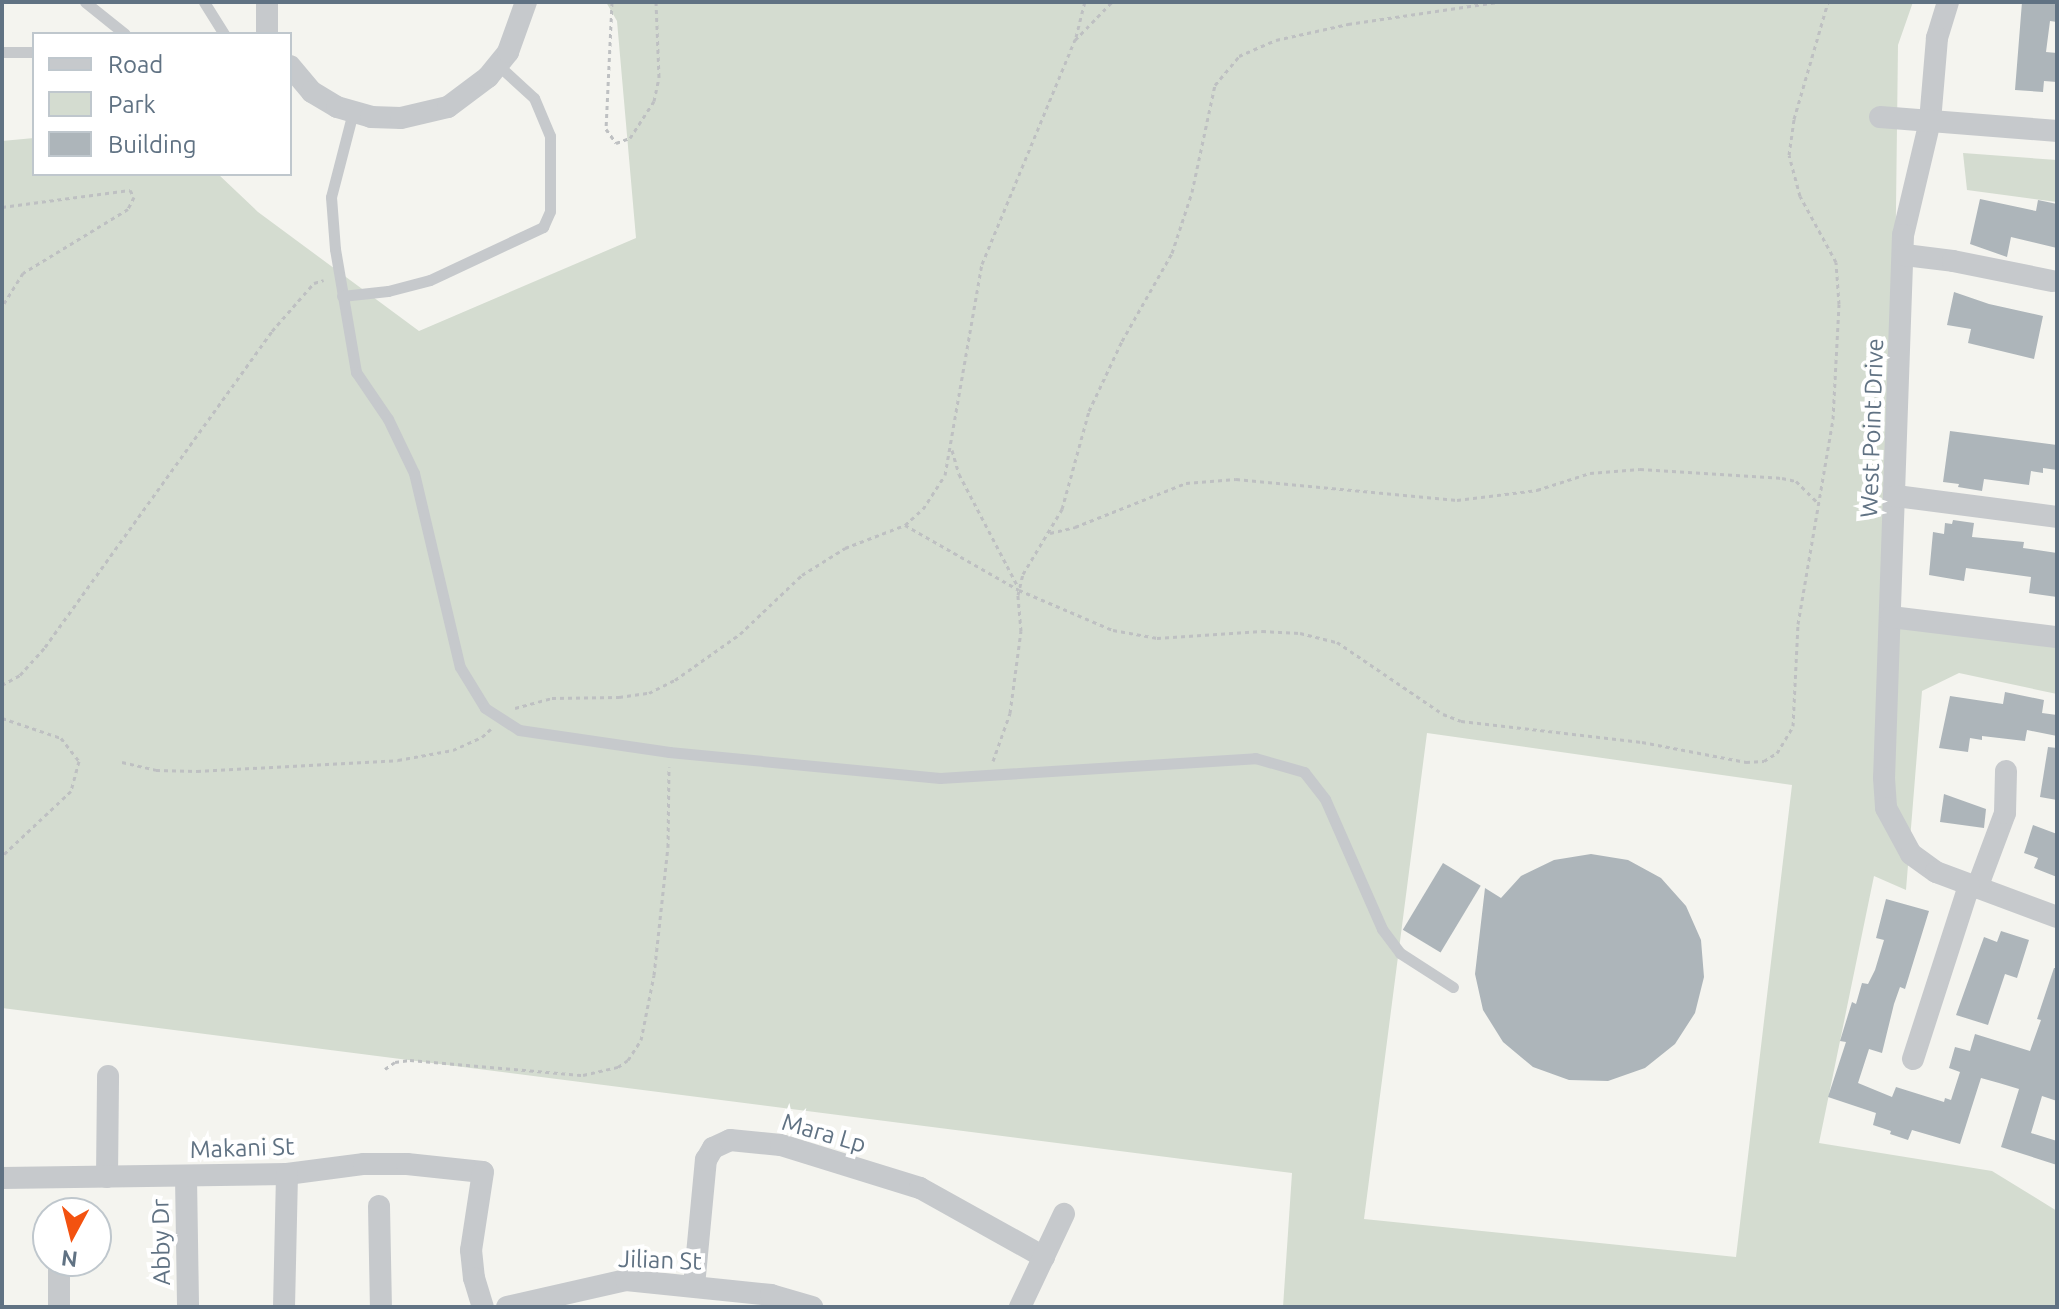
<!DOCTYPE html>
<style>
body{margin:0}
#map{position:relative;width:2059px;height:1309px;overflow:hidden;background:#f4f4ef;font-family:Ubuntu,sans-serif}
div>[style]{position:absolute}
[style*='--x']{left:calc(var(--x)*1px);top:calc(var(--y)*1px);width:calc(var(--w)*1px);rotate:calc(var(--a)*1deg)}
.green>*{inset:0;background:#d4dcd0}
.building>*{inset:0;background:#adb5ba;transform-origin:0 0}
.path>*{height:3px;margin-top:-1.5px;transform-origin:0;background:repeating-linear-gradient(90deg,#bec0c2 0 4px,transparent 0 8px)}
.lane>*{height:11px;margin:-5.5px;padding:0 5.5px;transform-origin:5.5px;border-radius:5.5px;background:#c6c9cc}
.street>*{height:22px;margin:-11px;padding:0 11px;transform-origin:11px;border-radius:11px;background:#c6c9cc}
span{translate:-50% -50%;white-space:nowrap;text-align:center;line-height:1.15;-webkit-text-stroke:8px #fff;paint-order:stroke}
.street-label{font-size:24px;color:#607283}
.frame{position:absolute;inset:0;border:4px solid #607283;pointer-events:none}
.legend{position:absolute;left:32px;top:32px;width:260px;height:144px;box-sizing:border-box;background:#fff;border:2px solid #bfc7cd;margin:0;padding:10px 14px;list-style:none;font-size:24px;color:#607283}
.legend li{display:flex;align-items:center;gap:16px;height:40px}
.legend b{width:40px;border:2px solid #bfc7cd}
.north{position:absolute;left:32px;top:1197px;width:80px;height:80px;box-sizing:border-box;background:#fff;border:2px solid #bfc7cd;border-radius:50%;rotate:187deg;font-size:22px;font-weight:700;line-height:32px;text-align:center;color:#607283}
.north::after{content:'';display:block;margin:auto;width:28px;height:36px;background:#f35210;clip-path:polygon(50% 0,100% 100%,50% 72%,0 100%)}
</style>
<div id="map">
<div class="green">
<i style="clip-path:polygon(evenodd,606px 2px,1913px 2px,1898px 45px,1891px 616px,2057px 637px,2057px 694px,1959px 673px,1922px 691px,1906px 890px,1874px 876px,1819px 1143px,1992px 1171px,2057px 1211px,2057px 1307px,1283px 1307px,1292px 1173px,2px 1008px,2px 141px,34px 138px,34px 174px,218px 174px,258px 212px,419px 331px,636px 238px,617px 21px,606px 2px,1427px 733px,1792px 785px,1736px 1257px,1364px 1219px,1427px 733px)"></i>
<i style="clip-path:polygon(1963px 153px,2057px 160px,2057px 202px,1967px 190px)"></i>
</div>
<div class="building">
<i style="clip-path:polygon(2022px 2px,2057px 2px,2057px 22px,2050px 21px,2046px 52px,2057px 53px,2057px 82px,2044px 81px,2043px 92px,2015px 90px)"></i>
<i style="clip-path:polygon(1980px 199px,2036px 211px,2038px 200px,2057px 204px,2057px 248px,2011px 237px,2007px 257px,1970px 244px)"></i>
<i style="clip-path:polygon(1954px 292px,1989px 304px,2043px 316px,2034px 359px,1968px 343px,1971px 329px,1947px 325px)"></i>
<i style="clip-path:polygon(1950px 431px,2057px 445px,2057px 470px,2043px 468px,2043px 473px,2031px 471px,2029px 485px,1984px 479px,1982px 491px,1958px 487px,1959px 484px,1943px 482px)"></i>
<i style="clip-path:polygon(1953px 520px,1974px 523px,1972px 537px,2024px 542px,2023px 548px,2057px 553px,2057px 597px,2029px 593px,2031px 577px,1966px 568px,1964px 581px,1929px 575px,1933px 532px,1944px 534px,1945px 523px,1952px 524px)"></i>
<i style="clip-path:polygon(2005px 692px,2044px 700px,2042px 713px,2057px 715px,2057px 736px,2027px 730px,2025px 741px,1982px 736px,1982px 740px,1970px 738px,1968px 752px,1939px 748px,1950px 696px,2003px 704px)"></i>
<i style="clip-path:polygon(2048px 747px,2057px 748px,2057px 800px,2040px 797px)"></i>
<i style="clip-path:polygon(1944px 794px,1986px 809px,1984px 828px,1940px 822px)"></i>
<i style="clip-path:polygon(2033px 825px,2057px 834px,2057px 877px,2034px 868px,2038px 858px,2024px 853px)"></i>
<i style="clip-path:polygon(1591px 854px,1628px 860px,1661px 878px,1686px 906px,1701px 940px,1704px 977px,1695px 1013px,1675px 1044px,1645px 1068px,1608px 1081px,1569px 1080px,1533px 1067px,1503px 1042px,1483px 1010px,1475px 974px,1485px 888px,1501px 898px,1521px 876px,1554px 860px)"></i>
<i style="left:1443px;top:863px;width:44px;height:78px;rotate:31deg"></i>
<i style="clip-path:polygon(1886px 899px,1929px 911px,1905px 989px,1900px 987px,1894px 1004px,1882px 1053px,1869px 1049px,1858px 1083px,1892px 1097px,1896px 1087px,1944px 1102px,1945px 1098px,1951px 1100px,1960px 1072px,1949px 1068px,1955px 1047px,1970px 1051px,1975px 1034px,2030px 1051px,2041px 1020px,2037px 1019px,2054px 968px,2057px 968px,2057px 1101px,2042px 1096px,2031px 1133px,2057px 1141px,2057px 1165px,2001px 1147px,2019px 1089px,1999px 1083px,1981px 1078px,1960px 1144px,1912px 1130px,1908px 1140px,1890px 1134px,1891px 1131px,1873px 1125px,1876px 1113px,1828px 1097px,1846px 1042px,1840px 1041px,1852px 1002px,1856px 1004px,1862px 983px,1868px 984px,1875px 970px,1884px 940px,1876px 938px)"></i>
<i style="clip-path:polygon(2001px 931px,2029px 940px,2017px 978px,2005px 974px,1988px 1025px,1956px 1015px,1984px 937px,1997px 942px)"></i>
</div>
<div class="path">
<i style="--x:612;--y:2;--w:127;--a:92.7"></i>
<i style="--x:606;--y:129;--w:17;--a:54"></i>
<i style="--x:616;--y:143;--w:15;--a:-20"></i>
<i style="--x:630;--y:138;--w:44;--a:-57"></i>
<i style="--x:654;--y:101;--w:25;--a:-78"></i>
<i style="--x:659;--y:77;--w:75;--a:-92.3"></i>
<i style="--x:1076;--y:37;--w:36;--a:-76"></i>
<i style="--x:2;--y:207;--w:129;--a:-7.6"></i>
<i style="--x:130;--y:190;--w:8;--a:60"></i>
<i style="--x:134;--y:197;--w:13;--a:117"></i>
<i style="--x:128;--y:209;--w:123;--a:148.6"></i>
<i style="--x:23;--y:273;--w:40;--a:122"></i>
<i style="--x:952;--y:450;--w:25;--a:74"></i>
<i style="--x:959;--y:474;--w:127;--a:62.4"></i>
<i style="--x:905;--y:525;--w:131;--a:29.7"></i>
<i style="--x:1019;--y:590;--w:102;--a:23.1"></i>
<i style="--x:1113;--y:630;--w:45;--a:10.3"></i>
<i style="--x:1157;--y:638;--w:105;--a:-3.8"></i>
<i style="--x:1262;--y:631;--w:38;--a:3"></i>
<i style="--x:1300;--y:633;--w:38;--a:14"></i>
<i style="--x:1337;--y:642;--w:128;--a:34.2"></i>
<i style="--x:1443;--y:714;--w:19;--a:21"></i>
<i style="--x:1461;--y:721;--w:182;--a:6.6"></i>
<i style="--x:1642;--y:742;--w:106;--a:10.9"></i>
<i style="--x:1746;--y:762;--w:18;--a:-3"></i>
<i style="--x:1764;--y:761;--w:15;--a:-32"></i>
<i style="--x:1777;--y:753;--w:31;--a:-59"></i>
<i style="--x:1793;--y:726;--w:102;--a:-87.2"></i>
<i style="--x:1798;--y:624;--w:208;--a:-80.3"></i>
<i style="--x:1833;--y:419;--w:115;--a:-87"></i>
<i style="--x:1839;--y:304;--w:42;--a:-94.1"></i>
<i style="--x:1836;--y:262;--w:75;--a:-118.6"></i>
<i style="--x:1800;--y:196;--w:42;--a:-105"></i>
<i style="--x:1789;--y:155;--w:36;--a:-82"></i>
<i style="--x:1794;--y:119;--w:122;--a:-73.8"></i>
<i style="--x:1050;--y:533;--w:26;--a:-13"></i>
<i style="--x:1075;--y:527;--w:119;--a:-21.6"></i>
<i style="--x:1186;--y:483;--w:50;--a:-4.6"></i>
<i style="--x:1236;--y:479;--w:222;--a:5.4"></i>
<i style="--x:1457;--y:500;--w:81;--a:-7.1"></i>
<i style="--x:1537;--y:490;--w:56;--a:-17.8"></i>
<i style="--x:1590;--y:473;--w:50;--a:-4.6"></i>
<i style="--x:1640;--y:469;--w:142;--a:3.6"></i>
<i style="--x:1782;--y:478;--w:14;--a:12"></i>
<i style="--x:1796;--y:481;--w:31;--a:45"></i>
<i style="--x:2;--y:685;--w:21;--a:-29"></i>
<i style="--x:20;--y:675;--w:38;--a:-48"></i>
<i style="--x:45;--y:647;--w:389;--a:-54.3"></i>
<i style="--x:272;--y:331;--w:64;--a:-48.8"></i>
<i style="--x:314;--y:283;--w:10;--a:-17"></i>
<i style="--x:515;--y:708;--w:38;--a:-15"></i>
<i style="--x:552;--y:698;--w:67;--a:-0.9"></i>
<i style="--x:619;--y:697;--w:30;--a:-8"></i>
<i style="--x:649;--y:693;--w:29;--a:-27"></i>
<i style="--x:675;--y:680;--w:80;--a:-35.3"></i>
<i style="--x:740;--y:634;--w:86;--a:-43.6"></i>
<i style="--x:802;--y:575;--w:51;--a:-32.1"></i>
<i style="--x:845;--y:548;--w:64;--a:-21"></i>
<i style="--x:905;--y:525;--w:24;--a:-42"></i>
<i style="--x:923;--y:509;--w:40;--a:-57.1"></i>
<i style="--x:945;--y:475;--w:214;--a:-80.1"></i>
<i style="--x:982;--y:264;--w:243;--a:-67.5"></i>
<i style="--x:1075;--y:40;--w:53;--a:-45.8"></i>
<i style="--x:2;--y:718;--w:62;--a:18.7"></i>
<i style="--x:61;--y:738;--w:29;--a:52"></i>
<i style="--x:79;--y:761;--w:31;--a:105"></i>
<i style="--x:71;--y:791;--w:95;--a:136.7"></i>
<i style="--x:993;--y:761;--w:51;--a:-70.5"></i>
<i style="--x:1010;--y:713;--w:83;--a:-82.4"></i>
<i style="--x:1021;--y:631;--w:36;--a:-95"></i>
<i style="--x:1018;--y:595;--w:22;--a:-77"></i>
<i style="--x:1023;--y:574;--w:76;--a:-59"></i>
<i style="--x:1062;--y:509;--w:102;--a:-74.6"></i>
<i style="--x:1089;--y:411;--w:77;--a:-64.8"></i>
<i style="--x:1122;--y:341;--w:101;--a:-60.4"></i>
<i style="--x:1172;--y:253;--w:64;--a:-71.8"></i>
<i style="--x:1192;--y:192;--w:109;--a:-77.9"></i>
<i style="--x:1215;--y:85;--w:38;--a:-50"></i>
<i style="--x:1239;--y:56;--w:40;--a:-23.4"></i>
<i style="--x:1276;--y:40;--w:74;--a:-12.5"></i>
<i style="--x:1348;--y:24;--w:151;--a:-8.4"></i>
<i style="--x:122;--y:762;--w:35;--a:13"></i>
<i style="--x:156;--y:770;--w:41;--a:1.4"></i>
<i style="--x:197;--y:771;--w:201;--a:-3.1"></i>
<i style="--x:398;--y:760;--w:56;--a:-10.3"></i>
<i style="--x:453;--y:750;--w:32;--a:-24"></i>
<i style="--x:482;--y:737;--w:12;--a:-42"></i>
<i style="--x:385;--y:1069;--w:12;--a:-35"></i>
<i style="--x:395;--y:1062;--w:15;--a:-8"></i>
<i style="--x:410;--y:1060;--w:174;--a:5"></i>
<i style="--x:583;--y:1075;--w:36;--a:-13"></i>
<i style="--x:618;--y:1067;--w:12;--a:-35"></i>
<i style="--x:628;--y:1060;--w:24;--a:-57"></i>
<i style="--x:641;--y:1040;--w:66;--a:-78.7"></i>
<i style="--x:654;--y:975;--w:129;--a:-83.8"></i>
<i style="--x:668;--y:847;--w:80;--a:-89.3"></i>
</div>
<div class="lane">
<i style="--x:85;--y:2;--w:51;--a:38.7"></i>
<i style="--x:204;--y:2;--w:38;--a:58"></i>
<i style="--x:2;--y:52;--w:32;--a:0"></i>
<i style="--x:353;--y:112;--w:88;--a:104.5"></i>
<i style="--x:331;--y:197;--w:52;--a:85.6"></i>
<i style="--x:335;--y:249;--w:125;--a:80.3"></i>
<i style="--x:356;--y:372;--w:57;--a:55.8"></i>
<i style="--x:388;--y:419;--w:60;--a:64.3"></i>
<i style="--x:414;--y:473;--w:199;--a:76.7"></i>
<i style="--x:460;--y:667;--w:48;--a:58.6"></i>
<i style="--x:485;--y:708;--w:40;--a:32.9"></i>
<i style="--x:519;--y:730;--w:152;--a:8.3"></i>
<i style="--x:669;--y:752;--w:272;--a:5.5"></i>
<i style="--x:940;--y:778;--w:316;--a:-3.6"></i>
<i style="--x:1255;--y:758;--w:51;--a:15.9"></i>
<i style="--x:1304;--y:772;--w:34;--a:52"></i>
<i style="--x:1325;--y:799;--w:142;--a:66.3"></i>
<i style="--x:1382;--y:929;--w:30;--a:53"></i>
<i style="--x:1400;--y:953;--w:63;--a:32.7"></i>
<i style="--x:342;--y:296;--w:46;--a:-6.2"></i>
<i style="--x:388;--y:291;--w:43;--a:-14.7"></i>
<i style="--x:430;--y:280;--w:125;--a:-25.1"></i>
<i style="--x:543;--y:227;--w:17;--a:-66"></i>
<i style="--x:550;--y:211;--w:75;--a:-90"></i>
<i style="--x:550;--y:136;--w:41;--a:-112.8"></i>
<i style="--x:534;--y:98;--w:49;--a:-137.5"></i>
</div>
<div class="street">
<i style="--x:1948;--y:2;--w:38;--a:107"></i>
<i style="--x:1937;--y:38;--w:83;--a:94.8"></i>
<i style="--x:1930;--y:121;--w:117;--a:103.3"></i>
<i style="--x:1903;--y:235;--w:543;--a:92"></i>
<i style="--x:1884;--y:778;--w:30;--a:86"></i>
<i style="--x:1886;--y:808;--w:52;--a:61.5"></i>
<i style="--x:1911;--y:854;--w:31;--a:36"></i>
<i style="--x:1936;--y:872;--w:129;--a:20.4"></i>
<i style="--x:267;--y:34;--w:32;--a:-90"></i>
<i style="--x:290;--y:66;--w:34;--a:50"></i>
<i style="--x:312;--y:92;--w:29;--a:31"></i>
<i style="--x:337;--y:107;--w:35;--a:16"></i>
<i style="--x:371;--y:117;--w:30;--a:2"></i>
<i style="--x:401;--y:118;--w:48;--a:-13.2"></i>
<i style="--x:448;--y:107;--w:50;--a:-36.9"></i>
<i style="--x:488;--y:77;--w:32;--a:-51"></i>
<i style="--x:508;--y:52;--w:53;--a:-70.2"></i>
<i style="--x:1880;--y:117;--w:178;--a:4.5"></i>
<i style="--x:1905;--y:255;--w:48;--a:7.1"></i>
<i style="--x:1953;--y:261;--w:101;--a:11.4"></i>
<i style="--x:1896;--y:496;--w:162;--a:7.4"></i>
<i style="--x:1891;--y:617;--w:167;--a:6.9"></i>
<i style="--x:1977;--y:888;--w:80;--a:-69.5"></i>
<i style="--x:2005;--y:813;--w:42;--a:-88.6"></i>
<i style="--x:1913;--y:1059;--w:182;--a:-72.1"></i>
<i style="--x:107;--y:1177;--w:101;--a:-89.4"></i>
<i style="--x:186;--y:1177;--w:130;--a:89.1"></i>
<i style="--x:2;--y:1178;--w:285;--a:-0.8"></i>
<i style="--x:287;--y:1174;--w:78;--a:-7.4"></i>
<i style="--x:364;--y:1164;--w:43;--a:0"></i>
<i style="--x:407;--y:1164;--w:76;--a:6"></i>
<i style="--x:483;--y:1172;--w:79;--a:98.7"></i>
<i style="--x:471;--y:1250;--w:28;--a:84"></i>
<i style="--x:474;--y:1278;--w:30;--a:73"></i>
<i style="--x:379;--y:1206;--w:101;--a:88.9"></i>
<i style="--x:694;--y:1286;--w:127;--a:-84.6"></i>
<i style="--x:706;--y:1160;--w:14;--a:-60"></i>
<i style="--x:713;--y:1148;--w:19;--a:-25"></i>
<i style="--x:730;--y:1140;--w:51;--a:5.6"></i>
<i style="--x:781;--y:1145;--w:145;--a:17.2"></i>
<i style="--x:920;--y:1188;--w:142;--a:29.1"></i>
<i style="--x:59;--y:1307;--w:46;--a:-90"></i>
<i style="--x:284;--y:1307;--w:133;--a:-88.7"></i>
<i style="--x:507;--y:1307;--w:122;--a:-12.8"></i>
<i style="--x:626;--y:1280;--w:146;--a:5.9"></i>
<i style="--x:771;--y:1295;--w:43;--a:16.3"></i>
<i style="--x:1020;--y:1307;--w:103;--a:-64.7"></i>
</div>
<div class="street-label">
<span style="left:1872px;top:428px;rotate:-88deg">West Point Drive</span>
<span style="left:824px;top:1133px;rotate:16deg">Mara Lp</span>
<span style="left:242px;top:1148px;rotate:-2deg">Makani St</span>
<span style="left:161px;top:1242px;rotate:-91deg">Abby Dr</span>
<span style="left:660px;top:1260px;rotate:2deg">Jilian St</span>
</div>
<div class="frame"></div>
<ul class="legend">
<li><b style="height:10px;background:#c6c9cc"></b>Road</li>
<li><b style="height:22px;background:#d4dcd0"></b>Park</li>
<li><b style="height:22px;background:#adb5ba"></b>Building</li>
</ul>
<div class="north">N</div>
</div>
